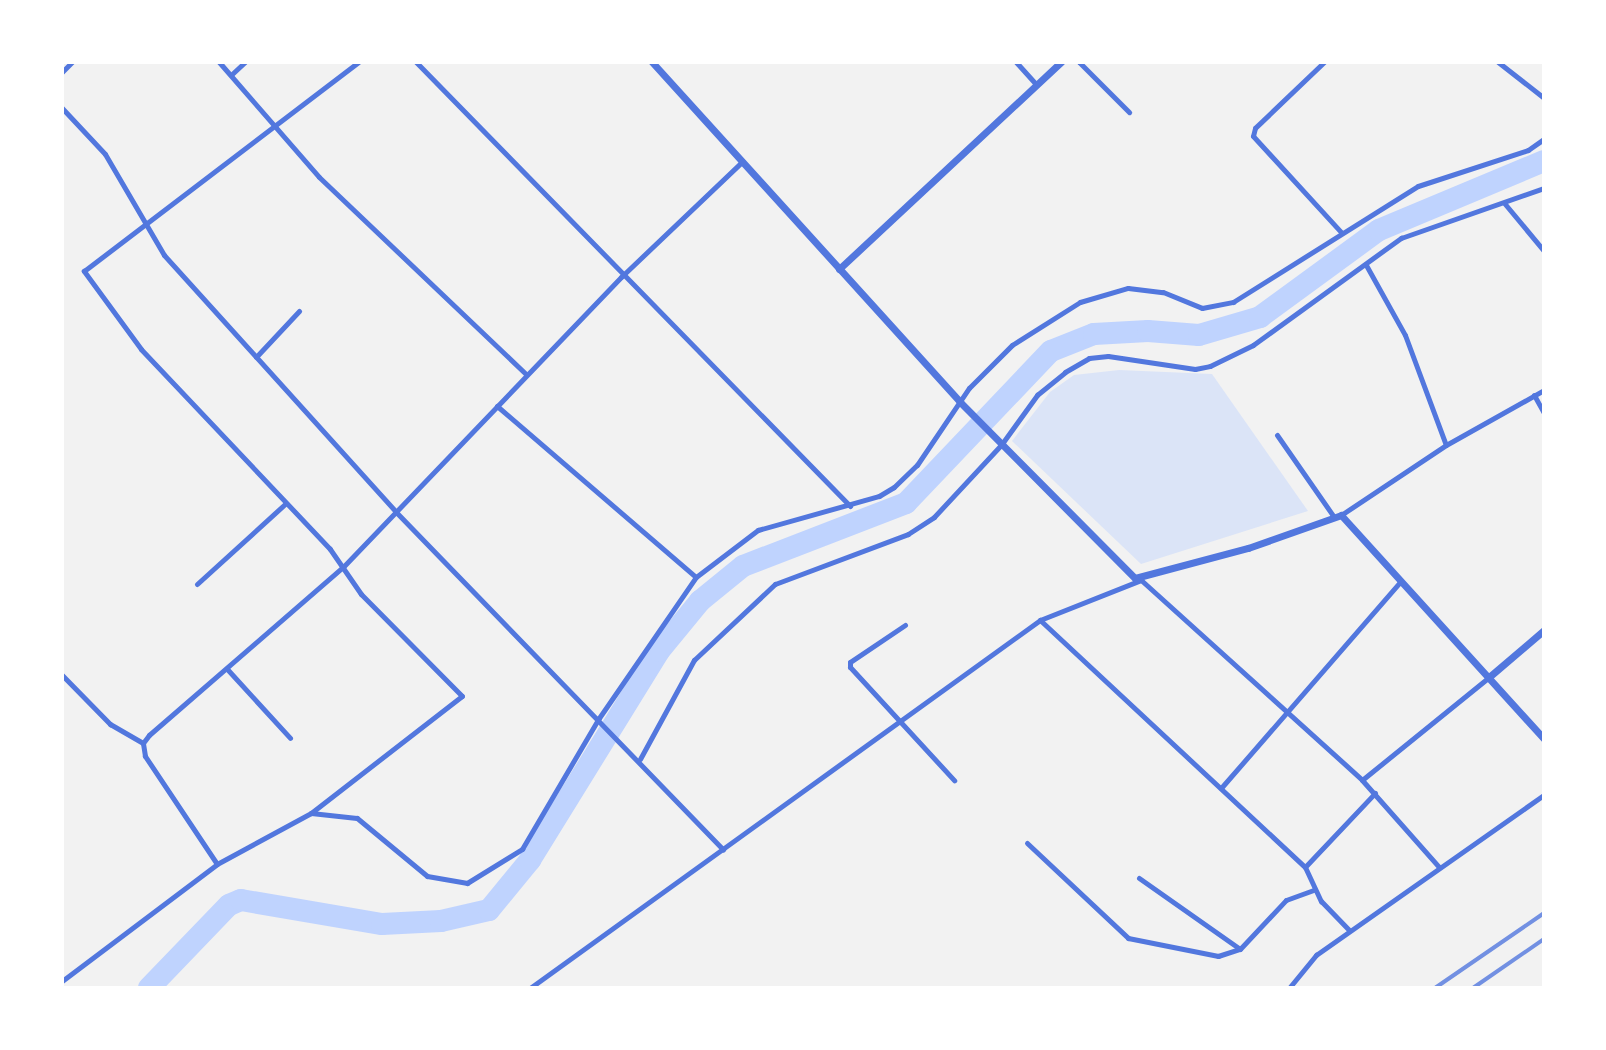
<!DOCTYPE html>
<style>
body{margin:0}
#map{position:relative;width:1606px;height:1050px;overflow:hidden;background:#f2f2f2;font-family:"Varela Round",sans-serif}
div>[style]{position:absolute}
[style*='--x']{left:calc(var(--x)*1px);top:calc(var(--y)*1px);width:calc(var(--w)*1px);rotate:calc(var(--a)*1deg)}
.green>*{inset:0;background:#dbe4f7}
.river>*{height:22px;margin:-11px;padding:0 11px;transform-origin:11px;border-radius:11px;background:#bfd3fe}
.minor>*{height:5px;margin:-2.5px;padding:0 2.5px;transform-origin:2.5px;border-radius:2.5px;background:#5277de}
.tertiary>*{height:7px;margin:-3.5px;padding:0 3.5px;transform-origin:3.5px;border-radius:3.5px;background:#5277de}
.rail>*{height:4px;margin:-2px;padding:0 2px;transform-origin:2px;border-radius:2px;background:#7290e2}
span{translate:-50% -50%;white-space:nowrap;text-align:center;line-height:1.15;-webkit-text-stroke:6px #fff;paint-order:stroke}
.frame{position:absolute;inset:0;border:64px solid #fff;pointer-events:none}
</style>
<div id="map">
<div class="green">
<i style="clip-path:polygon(1119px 370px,1212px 374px,1308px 511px,1141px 564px,1012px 441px,1050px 392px,1074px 375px)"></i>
</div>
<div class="river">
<i style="--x:149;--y:988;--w:115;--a:-46.1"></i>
<i style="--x:229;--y:905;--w:13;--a:-23"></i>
<i style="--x:241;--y:900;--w:143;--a:9.7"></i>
<i style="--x:382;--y:924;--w:59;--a:-2.9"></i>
<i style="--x:441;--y:921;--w:49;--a:-12.9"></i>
<i style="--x:489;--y:910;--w:65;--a:-50.6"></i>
<i style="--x:530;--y:860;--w:246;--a:-58.3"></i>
<i style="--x:659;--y:651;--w:65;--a:-50.6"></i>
<i style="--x:700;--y:601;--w:55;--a:-39.1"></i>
<i style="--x:743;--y:566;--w:175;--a:-21.1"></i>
<i style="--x:906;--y:503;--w:210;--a:-46.4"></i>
<i style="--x:1051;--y:351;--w:46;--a:-21.6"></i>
<i style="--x:1094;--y:334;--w:54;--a:-3.2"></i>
<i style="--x:1148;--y:331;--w:51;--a:4.5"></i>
<i style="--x:1199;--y:335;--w:64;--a:-16.4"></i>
<i style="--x:1260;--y:317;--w:147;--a:-36.2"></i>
<i style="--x:1379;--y:230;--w:179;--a:-22.7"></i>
</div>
<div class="minor">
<i style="--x:219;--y:62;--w:152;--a:49"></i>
<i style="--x:319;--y:177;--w:286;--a:43.6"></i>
<i style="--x:416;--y:62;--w:621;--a:45.65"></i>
<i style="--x:1016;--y:62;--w:31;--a:48"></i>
<i style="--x:1079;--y:62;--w:71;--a:45"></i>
<i style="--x:1324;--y:62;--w:95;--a:136.3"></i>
<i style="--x:1255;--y:128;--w:8;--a:104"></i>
<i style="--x:1253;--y:136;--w:130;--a:47.5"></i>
<i style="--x:1498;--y:62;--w:58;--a:38"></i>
<i style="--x:62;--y:72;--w:14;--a:-45"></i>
<i style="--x:232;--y:74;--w:18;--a:-43"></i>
<i style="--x:62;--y:108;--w:63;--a:46.9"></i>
<i style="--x:105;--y:154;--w:117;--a:59.7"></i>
<i style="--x:164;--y:255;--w:346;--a:47.9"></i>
<i style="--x:396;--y:512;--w:470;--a:45.9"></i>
<i style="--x:1505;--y:204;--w:61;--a:50.3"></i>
<i style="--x:1366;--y:265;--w:80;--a:60.9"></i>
<i style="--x:1405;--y:335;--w:117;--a:69.6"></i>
<i style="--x:256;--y:357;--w:63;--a:-46.9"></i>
<i style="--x:1534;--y:395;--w:21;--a:61"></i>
<i style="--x:497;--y:406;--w:262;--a:40.7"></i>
<i style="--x:1277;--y:435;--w:100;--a:55.2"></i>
<i style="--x:1341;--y:515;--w:126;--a:-33.7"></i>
<i style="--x:1446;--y:445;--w:112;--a:-29.3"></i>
<i style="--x:197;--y:584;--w:120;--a:-42.3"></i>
<i style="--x:1040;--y:620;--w:362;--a:43"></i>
<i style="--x:1305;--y:867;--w:38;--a:65"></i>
<i style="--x:1321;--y:901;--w:40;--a:46"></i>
<i style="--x:905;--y:625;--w:66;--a:146.1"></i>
<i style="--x:850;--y:662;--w:5;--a:90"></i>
<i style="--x:850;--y:667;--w:154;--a:47.4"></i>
<i style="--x:228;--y:670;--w:92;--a:47.6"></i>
<i style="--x:62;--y:675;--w:69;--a:45.6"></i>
<i style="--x:110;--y:724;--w:38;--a:30"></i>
<i style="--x:640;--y:759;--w:113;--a:-61.4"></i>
<i style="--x:694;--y:660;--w:111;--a:-43.2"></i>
<i style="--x:775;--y:584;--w:142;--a:-20.6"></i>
<i style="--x:908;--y:534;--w:31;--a:-33"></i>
<i style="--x:934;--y:517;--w:98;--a:-47.1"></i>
<i style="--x:1001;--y:445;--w:62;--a:-54.2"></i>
<i style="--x:1037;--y:395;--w:36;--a:-39"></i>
<i style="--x:1065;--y:372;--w:28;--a:-30"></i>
<i style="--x:1089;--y:358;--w:19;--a:-6"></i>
<i style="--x:1108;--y:356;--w:88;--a:8.5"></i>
<i style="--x:1195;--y:369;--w:15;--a:-11"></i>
<i style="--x:1210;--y:366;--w:48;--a:-26"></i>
<i style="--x:1253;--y:345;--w:183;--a:-35.9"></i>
<i style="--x:1401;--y:238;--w:151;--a:-19.3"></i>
<i style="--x:1362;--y:780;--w:164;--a:-39"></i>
<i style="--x:1221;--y:788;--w:274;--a:-49"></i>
<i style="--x:311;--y:813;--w:46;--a:6.2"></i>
<i style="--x:357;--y:818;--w:91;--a:39.6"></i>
<i style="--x:427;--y:876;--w:41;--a:9.9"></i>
<i style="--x:467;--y:883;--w:65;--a:-31.7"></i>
<i style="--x:522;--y:849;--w:152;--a:-59.6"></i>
<i style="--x:599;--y:718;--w:171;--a:-55.5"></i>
<i style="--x:696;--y:577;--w:78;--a:-37.2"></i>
<i style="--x:758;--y:530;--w:126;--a:-15.7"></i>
<i style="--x:879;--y:496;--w:17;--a:-31"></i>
<i style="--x:894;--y:487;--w:32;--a:-44"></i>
<i style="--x:917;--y:465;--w:93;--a:-56"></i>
<i style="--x:969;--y:388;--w:61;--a:-45"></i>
<i style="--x:1012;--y:345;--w:80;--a:-32.3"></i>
<i style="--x:1080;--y:302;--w:50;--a:-16.3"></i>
<i style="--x:1128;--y:288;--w:35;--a:7"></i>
<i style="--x:1163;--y:292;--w:42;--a:22.3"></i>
<i style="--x:1202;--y:308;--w:32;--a:-11"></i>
<i style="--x:1233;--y:302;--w:218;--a:-32.1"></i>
<i style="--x:1418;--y:186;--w:116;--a:-18.1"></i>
<i style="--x:1528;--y:150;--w:19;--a:-35"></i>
<i style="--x:1027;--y:843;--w:139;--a:43.2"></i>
<i style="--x:1128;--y:938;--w:92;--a:11.3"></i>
<i style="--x:1218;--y:956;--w:23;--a:-18"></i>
<i style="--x:1240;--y:949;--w:67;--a:-46.8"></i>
<i style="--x:1286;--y:900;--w:30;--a:-20"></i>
<i style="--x:217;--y:864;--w:130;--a:-123.7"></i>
<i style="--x:145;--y:756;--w:13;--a:-99"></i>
<i style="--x:143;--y:743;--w:10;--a:-53"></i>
<i style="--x:149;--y:735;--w:257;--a:-40.9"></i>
<i style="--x:343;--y:567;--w:402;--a:-46.2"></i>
<i style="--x:621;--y:277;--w:168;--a:-43.6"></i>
<i style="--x:1305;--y:867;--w:102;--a:-46.6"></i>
<i style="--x:1139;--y:878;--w:123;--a:35.1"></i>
<i style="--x:62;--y:981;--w:194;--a:-37"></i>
<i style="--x:217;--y:864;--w:107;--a:-28.5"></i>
<i style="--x:311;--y:813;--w:191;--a:-37.8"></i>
<i style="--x:462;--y:696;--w:144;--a:-134.7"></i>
<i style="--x:361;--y:594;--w:55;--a:-124.6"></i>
<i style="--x:330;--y:549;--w:275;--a:-133.4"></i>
<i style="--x:141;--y:349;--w:97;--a:-126.2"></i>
<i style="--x:84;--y:271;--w:345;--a:-37.3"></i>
<i style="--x:530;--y:988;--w:629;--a:-35.81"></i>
<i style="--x:1040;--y:620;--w:109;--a:-21.6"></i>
<i style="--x:1141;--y:580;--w:298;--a:42.1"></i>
<i style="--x:1362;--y:780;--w:116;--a:48.5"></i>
<i style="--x:1289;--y:988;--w:43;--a:-50.7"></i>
<i style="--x:1316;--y:955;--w:279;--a:-35.1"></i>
</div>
<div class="tertiary">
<i style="--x:652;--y:62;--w:459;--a:47.8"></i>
<i style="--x:960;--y:402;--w:248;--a:45.2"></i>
<i style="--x:1135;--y:578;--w:117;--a:-14.9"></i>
<i style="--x:1248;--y:548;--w:99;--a:-19.5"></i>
<i style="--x:1341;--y:515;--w:302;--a:47.8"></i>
<i style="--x:839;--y:269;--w:304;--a:-43"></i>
<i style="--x:1489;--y:677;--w:72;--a:-40.5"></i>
</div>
<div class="rail">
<i style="--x:1435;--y:988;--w:132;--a:-34.5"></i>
<i style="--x:1473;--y:988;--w:86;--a:-34.6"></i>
</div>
<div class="frame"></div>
</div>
